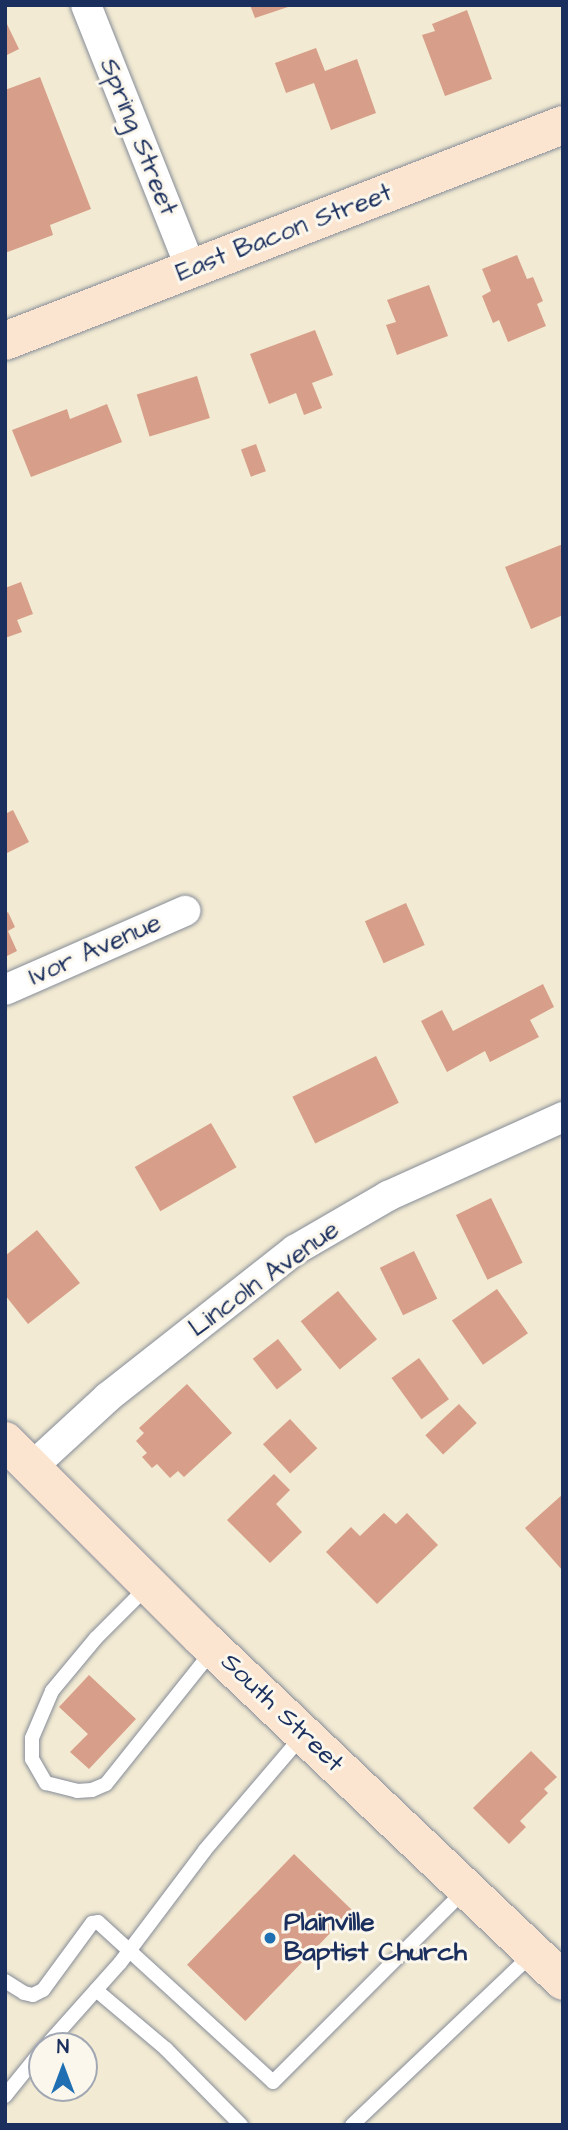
<!DOCTYPE html>
<style>
body{margin:0}
#map{position:relative;width:568px;height:2130px;overflow:hidden;background:#f2ead2;font-family:"Architects Daughter",sans-serif}
div>[style]{position:absolute}
[style*='--x']{left:calc(var(--x)*1px);top:calc(var(--y)*1px);width:calc(var(--w)*1px);rotate:calc(var(--a)*1deg)}
.building>*{inset:0;background:#d79f8a;transform-origin:0 0}
.roads{filter:drop-shadow(0 0 2px #868c98) drop-shadow(0 0 2px #868c98)}
.service>*{height:14px;margin:-7px;padding:0 7px;transform-origin:7px;border-radius:7px;background:#fff}
.minor>*{height:30px;margin:-15px;padding:0 15px;transform-origin:15px;border-radius:15px;background:#fff}
.secondary>*{height:38px;margin:-19px;padding:0 19px;transform-origin:19px;border-radius:19px;background:#fce5d0}
.dots>*{width:19px;height:19px;translate:-50% -50%;box-sizing:border-box;border:4px solid #fbf7ec;border-radius:50%}
span{translate:-50% -50%;white-space:nowrap;text-align:center;line-height:1.15;-webkit-text-stroke:6px #fbf7ec;paint-order:stroke}
.street-label{font-size:26px;color:#1b2f5e}
.poi-label{font-size:26px;color:#1b2f5e;font-weight:700}
.left{translate:0 -50%;text-align:left}
.frame{position:absolute;inset:0;border:7px solid #1b2f5e;pointer-events:none}
.north{position:absolute;left:28px;top:2032px;width:70px;height:70px;box-sizing:border-box;background:#fbf7ec;border:2px solid #a1a7b3;border-radius:50%;rotate:0deg;font-size:19px;font-weight:700;line-height:28px;text-align:center;color:#1b2f5e}
.north::after{content:'';display:block;margin:auto;width:24px;height:32px;background:#1f6fb2;clip-path:polygon(50% 0,100% 100%,50% 72%,0 100%)}
</style>
<div id="map">
<div class="building">
<i style="clip-path:polygon(250px 5px,291px 5px,291px 6px,255px 18px)"></i>
<i style="clip-path:polygon(467px 10px,492px 79px,445px 96px,422px 35px,435px 31px,432px 24px)"></i>
<i style="clip-path:polygon(5px 20px,19px 49px,5px 56px)"></i>
<i style="clip-path:polygon(316px 48px,325px 71px,357px 59px,376px 113px,331px 130px,314px 83px,286px 93px,275px 63px)"></i>
<i style="clip-path:polygon(40px 77px,91px 209px,50px 225px,53px 235px,5px 253px,5px 90px)"></i>
<i style="clip-path:polygon(517px 255px,527px 279px,533px 277px,543px 301px,537px 304px,546px 326px,508px 342px,499px 320px,493px 323px,482px 296px,491px 291px,482px 269px)"></i>
<i style="clip-path:polygon(429px 285px,448px 336px,397px 355px,386px 325px,396px 322px,387px 300px)"></i>
<i style="clip-path:polygon(315px 330px,333px 375px,312px 383px,322px 408px,304px 415px,296px 393px,269px 404px,250px 354px)"></i>
<i style="left:197px;top:376px;width:44px;height:63px;rotate:73deg"></i>
<i style="clip-path:polygon(107px 404px,122px 442px,31px 477px,12px 430px,67px 409px,70px 419px)"></i>
<i style="left:256px;top:444px;width:29px;height:16px;rotate:70deg"></i>
<i style="clip-path:polygon(563px 544px,563px 615px,531px 629px,505px 567px)"></i>
<i style="clip-path:polygon(21px 582px,33px 614px,17px 620px,22px 632px,5px 638px,5px 588px)"></i>
<i style="clip-path:polygon(13px 810px,29px 842px,5px 854px,5px 814px)"></i>
<i style="left:406px;top:903px;width:46px;height:45px;rotate:66deg"></i>
<i style="clip-path:polygon(8px 912px,15px 927px,8px 931px,17px 951px,5px 957px,5px 914px)"></i>
<i style="clip-path:polygon(543px 984px,554px 1007px,530px 1020px,539px 1037px,490px 1062px,485px 1051px,447px 1072px,421px 1021px,442px 1010px,453px 1031px)"></i>
<i style="left:376px;top:1056px;width:52px;height:93px;rotate:64deg"></i>
<i style="left:211px;top:1123px;width:51px;height:88px;rotate:60deg"></i>
<i style="left:491px;top:1198px;width:72px;height:39px;rotate:64deg"></i>
<i style="clip-path:polygon(37px 1230px,80px 1283px,28px 1324px,5px 1295px,5px 1256px)"></i>
<i style="left:414px;top:1251px;width:53px;height:38px;rotate:64deg"></i>
<i style="left:497px;top:1289px;width:54px;height:55px;rotate:55deg"></i>
<i style="left:338px;top:1291px;width:62px;height:48px;rotate:51deg"></i>
<i style="left:278px;top:1339px;width:39px;height:32px;rotate:52deg"></i>
<i style="left:419px;top:1358px;width:51px;height:34px;rotate:54deg"></i>
<i style="clip-path:polygon(187px 1384px,232px 1433px,184px 1477px,178px 1471px,170px 1478px,157px 1464px,152px 1468px,142px 1457px,147px 1453px,136px 1441px,144px 1433px,139px 1428px)"></i>
<i style="left:459px;top:1404px;width:26px;height:46px;rotate:47deg"></i>
<i style="left:290px;top:1419px;width:40px;height:37px;rotate:47deg"></i>
<i style="clip-path:polygon(274px 1474px,290px 1490px,276px 1504px,302px 1532px,270px 1563px,227px 1520px)"></i>
<i style="clip-path:polygon(563px 1494px,563px 1571px,525px 1528px)"></i>
<i style="clip-path:polygon(384px 1513px,396px 1524px,407px 1513px,438px 1545px,377px 1604px,326px 1552px,351px 1527px,360px 1536px)"></i>
<i style="clip-path:polygon(89px 1675px,136px 1719px,89px 1769px,70px 1752px,88px 1734px,59px 1707px)"></i>
<i style="clip-path:polygon(531px 1751px,557px 1777px,544px 1789px,548px 1793px,520px 1821px,526px 1827px,509px 1844px,473px 1808px)"></i>
<i style="left:294px;top:1854px;width:81px;height:154px;rotate:44deg"></i>
</div>
<div class="roads">
<div class="service">
<i style="--x:148;--y:1586;--w:74;--a:135"></i>
<i style="--x:96;--y:1638;--w:69;--a:129.7"></i>
<i style="--x:52;--y:1691;--w:51;--a:113.1"></i>
<i style="--x:32;--y:1738;--w:21;--a:90"></i>
<i style="--x:32;--y:1759;--w:28;--a:60"></i>
<i style="--x:46;--y:1783;--w:32;--a:14"></i>
<i style="--x:77;--y:1791;--w:15;--a:-4"></i>
<i style="--x:92;--y:1790;--w:15;--a:-23"></i>
<i style="--x:106;--y:1784;--w:171;--a:-51.4"></i>
<i style="--x:5;--y:1981;--w:22;--a:32"></i>
<i style="--x:24;--y:1993;--w:9;--a:13"></i>
<i style="--x:33;--y:1995;--w:11;--a:-27"></i>
<i style="--x:43;--y:1990;--w:83;--a:-53.8"></i>
<i style="--x:92;--y:1923;--w:6;--a:-9"></i>
<i style="--x:98;--y:1922;--w:237;--a:42.4"></i>
<i style="--x:273;--y:2082;--w:272;--a:-45"></i>
<i style="--x:96;--y:1990;--w:92;--a:40.1"></i>
<i style="--x:166;--y:2049;--w:107;--a:45.4"></i>
<i style="--x:46;--y:2046;--w:111;--a:-48.3"></i>
<i style="--x:120;--y:1963;--w:141;--a:-53"></i>
<i style="--x:205;--y:1850;--w:151;--a:-49.6"></i>
<i style="--x:5;--y:2096;--w:59;--a:-51.2"></i>
<i style="--x:352;--y:2125;--w:247;--a:-43.5"></i>
</div>
<div class="minor">
<i style="--x:86;--y:5;--w:284;--a:68.3"></i>
<i style="--x:5;--y:990;--w:197;--a:-23.7"></i>
<i style="--x:32;--y:1467;--w:103;--a:-42.6"></i>
<i style="--x:108;--y:1397;--w:238;--a:-38.2"></i>
<i style="--x:295;--y:1250;--w:108;--a:-30.1"></i>
<i style="--x:388;--y:1196;--w:192;--a:-24.3"></i>
</div>
<div class="secondary">
<i style="--x:5;--y:341;--w:598;--a:-21.16"></i>
<i style="--x:5;--y:1441;--w:279;--a:45"></i>
<i style="--x:202;--y:1638;--w:498;--a:43.5"></i>
</div>
</div>
<div class="dots">
<i style="left:270px;top:1938px;background:#1f6fb2"></i>
</div>
<div class="street-label">
<span style="left:138px;top:137px;rotate:68deg">Spring Street</span>
<span style="left:284px;top:233px;rotate:-21deg">East Bacon Street</span>
<span style="left:95px;top:950px;rotate:-24deg">Ivor Avenue</span>
<span style="left:264px;top:1279px;rotate:-36deg">Lincoln Avenue</span>
<span style="left:282px;top:1713px;rotate:44deg">South Street</span>
</div>
<div class="poi-label">
<span class="left" style="left:284px;top:1938px">Plainville<br>Baptist Church</span>
</div>
<div class="frame"></div>
<div class="north">N</div>
</div>
